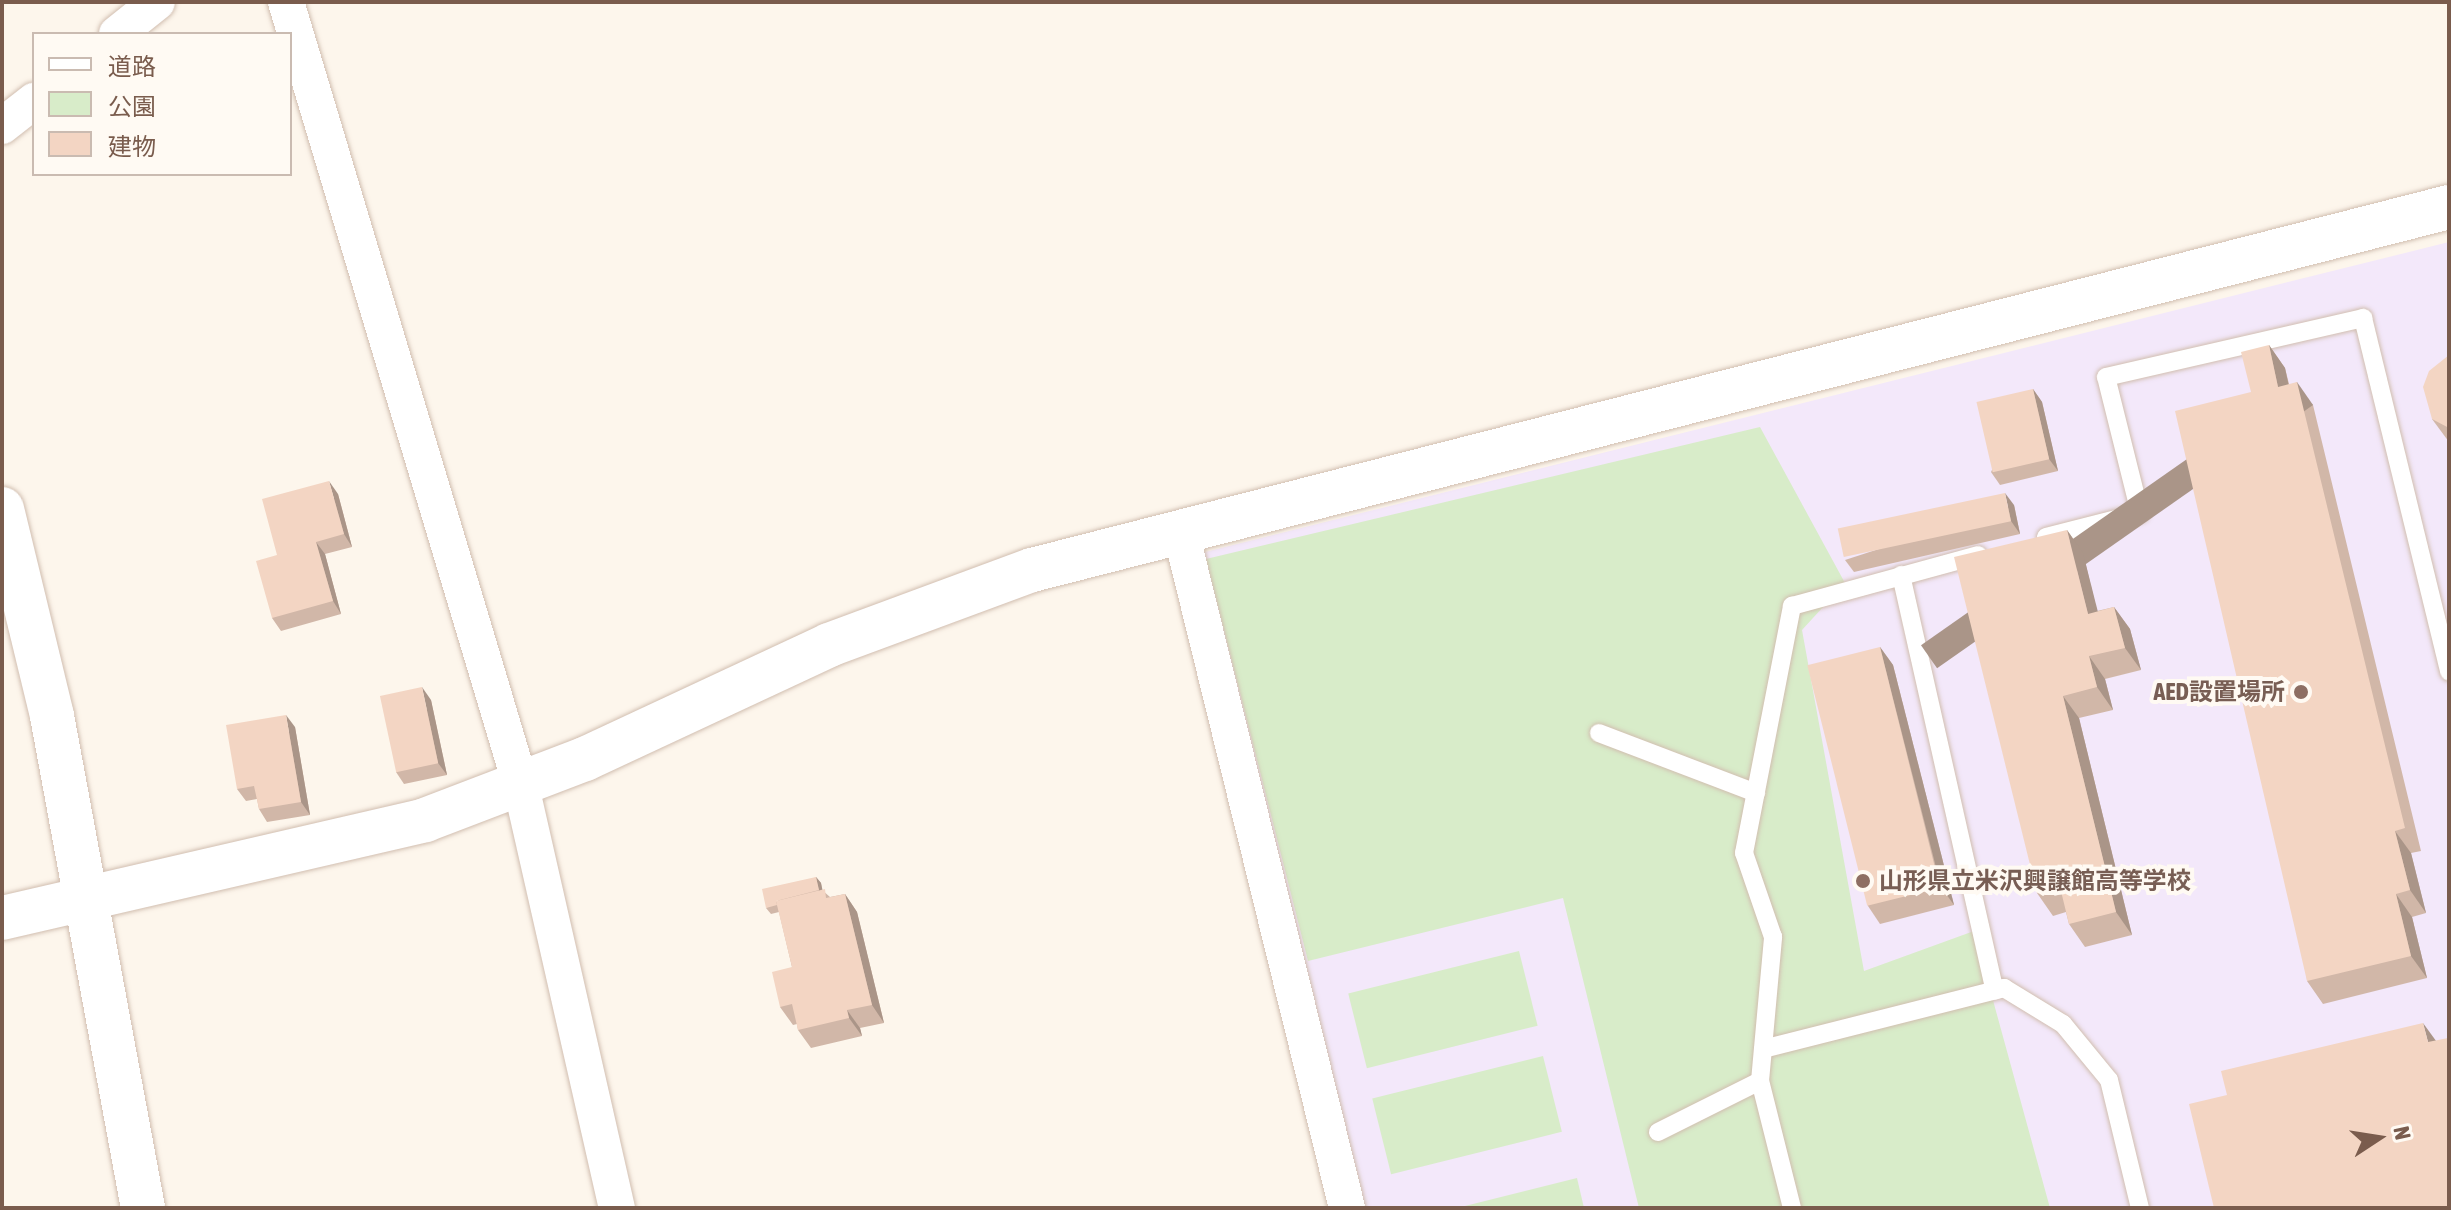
<!DOCTYPE html>
<meta charset="utf-8">
<style>
body{margin:0}
#map{position:relative;width:2451px;height:1210px;overflow:hidden;background:#fdf6ec;font-family:"Asap Condensed","Noto Sans JP",sans-serif}
div>[style]{position:absolute}
[style*='--x']{left:calc(var(--x)*1px);top:calc(var(--y)*1px);width:calc(var(--w)*1px);rotate:calc(var(--a)*1deg)}
.education>*{inset:0;background:#f3e8fa}
.green>*{inset:0;background:#d8ecc9;transform-origin:0 0}
.roads{filter:drop-shadow(0 0 2px #d1beb0) drop-shadow(0 0 2px #d1beb0)}
.service>*{height:18px;margin:-9px;padding:0 9px;transform-origin:9px;border-radius:9px;background:#fff}
.minor>*{height:36px;margin:-18px;padding:0 18px;transform-origin:18px;border-radius:18px;background:#fff}
.tertiary>*{height:44px;margin:-22px;padding:0 22px;transform-origin:22px;border-radius:22px;background:#fff}
.wall>*{inset:0;background:#d1b7a8}
.shaded-wall>*{inset:0;background:#aa9588;transform-origin:0 0}
.building>*{inset:0;background:#f3d5c3;transform-origin:0 0}
.dots>*{width:22px;height:22px;translate:-50% -50%;box-sizing:border-box;border:4px solid #fffaf3;border-radius:50%}
span{translate:-50% -50%;white-space:nowrap;text-align:center;line-height:1.15;-webkit-text-stroke:8px #fffaf3;paint-order:stroke}
.education-label{font-size:24px;color:#785e54;font-weight:700}
.right{translate:-100% -50%;text-align:right}
.left{translate:0 -50%;text-align:left}
.frame{position:absolute;inset:0;border:4px solid #7a5c4d;pointer-events:none}
.legend{position:absolute;left:32px;top:32px;width:260px;height:144px;box-sizing:border-box;background:#fffaf3;border:2px solid #cabbb1;margin:0;padding:10px 14px;list-style:none;font-size:24px;color:#7a5c4d}
.legend li{display:flex;align-items:center;gap:16px;height:40px}
.legend b{width:40px;border:2px solid #cabbb1}
.north{position:absolute;left:2339px;top:1098px;width:80px;height:80px;-webkit-text-stroke:6px #fffaf3;paint-order:stroke;rotate:78deg;font-size:22px;font-weight:700;line-height:32px;text-align:center;color:#7a5c4d}
.north::after{content:'';display:block;margin:auto;width:28px;height:36px;background:#7a5c4d;clip-path:polygon(50% 0,100% 100%,50% 72%,0 100%)}
</style>
<div id="map">
<div class="education">
<i style="clip-path:polygon(2449px 242px,2449px 1208px,1356px 1208px,1197px 554px)"></i>
</div>
<div class="green">
<i style="clip-path:polygon(1760px 427px,1845px 583px,1802px 630px,1864px 971px,1974px 931px,2050px 1208px,1639px 1208px,1563px 898px,1308px 961px,1206px 559px)"></i>
<i style="left:1519px;top:951px;width:77px;height:176px;rotate:76deg"></i>
<i style="left:1543px;top:1056px;width:78px;height:176px;rotate:76deg"></i>
<i style="clip-path:polygon(1577px 1178px,1584px 1208px,1457px 1208px)"></i>
</div>
<div class="roads">
<div class="service">
<i style="--x:2046;--y:537;--w:97;--a:-14.3"></i>
<i style="--x:2140;--y:513;--w:140;--a:-104"></i>
<i style="--x:2106;--y:377;--w:264;--a:-12.9"></i>
<i style="--x:2363;--y:318;--w:364;--a:76.3"></i>
<i style="--x:1901;--y:575;--w:426;--a:77.3"></i>
<i style="--x:1599;--y:733;--w:168;--a:20.9"></i>
<i style="--x:1763;--y:1049;--w:249;--a:-14.2"></i>
<i style="--x:2004;--y:988;--w:69;--a:31.4"></i>
<i style="--x:2063;--y:1024;--w:72;--a:50.6"></i>
<i style="--x:2109;--y:1080;--w:132;--a:76.4"></i>
<i style="--x:1658;--y:1132;--w:114;--a:-26.6"></i>
<i style="--x:1792;--y:1208;--w:131;--a:-104.1"></i>
<i style="--x:1760;--y:1081;--w:145;--a:-84.8"></i>
<i style="--x:1773;--y:937;--w:89;--a:-109"></i>
<i style="--x:1744;--y:853;--w:252;--a:-79"></i>
<i style="--x:1792;--y:606;--w:193;--a:-15.3"></i>
</div>
<div class="minor">
<i style="--x:286;--y:2;--w:818;--a:73.31"></i>
<i style="--x:521;--y:786;--w:433;--a:77.2"></i>
<i style="--x:117;--y:34;--w:51;--a:-38.7"></i>
<i style="--x:2;--y:126;--w:41;--a:-38"></i>
<i style="--x:1180;--y:529;--w:699;--a:76.18"></i>
</div>
<div class="tertiary">
<i style="--x:2;--y:509;--w:213;--a:76.4"></i>
<i style="--x:52;--y:716;--w:500;--a:79.52"></i>
<i style="--x:2;--y:918;--w:434;--a:-13"></i>
<i style="--x:425;--y:820;--w:171;--a:-20.9"></i>
<i style="--x:585;--y:759;--w:269;--a:-25"></i>
<i style="--x:829;--y:645;--w:216;--a:-20.3"></i>
<i style="--x:1032;--y:570;--w:1463;--a:-14.37"></i>
</div>
</div>
<div class="wall">
<i style="clip-path:polygon(2269px 345px,2285px 368px,2289px 384px,2313px 405px,2421px 851px,2411px 853px,2426px 913px,2412px 917px,2427px 978px,2323px 1004px,2307px 981px)"></i>
<i style="clip-path:polygon(2449px 355px,2449px 442px,2432px 419px)"></i>
<i style="clip-path:polygon(2033px 389px,2042px 402px,2058px 471px,2000px 485px,1991px 472px)"></i>
<i style="clip-path:polygon(338px 494px,352px 547px,325px 554px,341px 614px,281px 631px,272px 618px,277px 555px)"></i>
<i style="clip-path:polygon(2014px 505px,2020px 534px,1854px 572px,1845px 560px)"></i>
<i style="clip-path:polygon(2067px 530px,2083px 553px,2097px 611px,2114px 607px,2130px 629px,2141px 670px,2105px 679px,2113px 710px,2079px 718px,2132px 935px,2085px 947px,2069px 924px,2066px 912px,2053px 916px,2037px 893px)"></i>
<i style="clip-path:polygon(1880px 647px,1893px 665px,1954px 905px,1880px 924px,1868px 906px)"></i>
<i style="clip-path:polygon(431px 700px,447px 775px,404px 784px,396px 772px)"></i>
<i style="clip-path:polygon(295px 727px,310px 815px,267px 822px,259px 809px,257px 799px,246px 801px,237px 789px)"></i>
<i style="clip-path:polygon(816px 877px,821px 883px,822px 890px,830px 897px,845px 894px,857px 912px,884px 1023px,860px 1028px,862px 1036px,811px 1048px,798px 1030px,797px 1024px,793px 1025px,780px 1007px,792px 967px,779px 912px,771px 914px,766px 908px)"></i>
</div>
<div class="shaded-wall">
<i style="clip-path:polygon(2269px 345px,2285px 368px,2294px 410px,2278px 387px)"></i>
<i style="left:2297px;top:382px;width:28px;height:459px;rotate:55deg"></i>
<i style="clip-path:polygon(2033px 389px,2042px 402px,2058px 471px,2049px 459px)"></i>
<i style="clip-path:polygon(329px 481px,338px 494px,352px 547px,344px 534px)"></i>
<i style="clip-path:polygon(2005px 493px,2014px 505px,2020px 534px,2011px 521px)"></i>
<i style="clip-path:polygon(2067px 530px,2083px 553px,2104px 636px,2088px 614px)"></i>
<i style="clip-path:polygon(316px 542px,325px 554px,341px 614px,333px 601px)"></i>
<i style="clip-path:polygon(2114px 607px,2130px 629px,2141px 670px,2125px 648px)"></i>
<i style="clip-path:polygon(1880px 647px,1893px 665px,1954px 905px,1941px 887px)"></i>
<i style="clip-path:polygon(2089px 656px,2105px 679px,2113px 710px,2097px 687px)"></i>
<i style="clip-path:polygon(422px 687px,431px 700px,447px 775px,438px 763px)"></i>
<i style="clip-path:polygon(2063px 696px,2079px 718px,2132px 935px,2116px 912px)"></i>
<i style="clip-path:polygon(286px 715px,295px 727px,310px 815px,301px 802px)"></i>
<i style="clip-path:polygon(2395px 831px,2411px 853px,2426px 913px,2410px 890px)"></i>
<i style="clip-path:polygon(816px 877px,821px 883px,825px 902px,820px 896px)"></i>
<i style="clip-path:polygon(845px 894px,857px 912px,884px 1023px,872px 1005px)"></i>
<i style="clip-path:polygon(2396px 894px,2412px 917px,2427px 978px,2411px 956px)"></i>
<i style="clip-path:polygon(847px 1010px,860px 1028px,862px 1036px,849px 1018px)"></i>
<i style="clip-path:polygon(2423px 1023px,2439px 1045px,2428px 1042px)"></i>
</div>
<div class="building">
<i style="clip-path:polygon(2269px 345px,2278px 387px,2297px 382px,2405px 828px,2395px 831px,2410px 890px,2396px 894px,2411px 956px,2307px 981px,2175px 411px,2251px 392px,2241px 352px)"></i>
<i style="clip-path:polygon(2449px 355px,2449px 428px,2432px 419px,2423px 387px,2429px 371px)"></i>
<i style="left:2033px;top:389px;width:72px;height:58px;rotate:77deg"></i>
<i style="clip-path:polygon(329px 481px,344px 534px,316px 542px,333px 601px,272px 618px,256px 561px,277px 555px,262px 499px)"></i>
<i style="left:2005px;top:493px;width:29px;height:171px;rotate:78deg"></i>
<i style="clip-path:polygon(2067px 530px,2088px 614px,2114px 607px,2125px 648px,2089px 656px,2097px 687px,2063px 696px,2116px 912px,2069px 924px,2060px 887px,2037px 893px,1954px 557px)"></i>
<i style="left:1880px;top:647px;width:248px;height:75px;rotate:76deg"></i>
<i style="left:422px;top:687px;width:78px;height:43px;rotate:78deg"></i>
<i style="clip-path:polygon(286px 715px,301px 802px,259px 809px,254px 786px,237px 789px,226px 725px)"></i>
<i style="clip-path:polygon(816px 877px,819px 890px,776px 901px,777px 905px,766px 908px,762px 889px)"></i>
<i style="clip-path:polygon(825px 889px,826px 898px,845px 894px,872px 1005px,847px 1010px,849px 1018px,798px 1030px,792px 1004px,780px 1007px,772px 972px,792px 967px,776px 901px)"></i>
<i style="clip-path:polygon(2423px 1023px,2428px 1042px,2448px 1038px,2449px 1042px,2449px 1208px,2214px 1208px,2189px 1104px,2227px 1095px,2221px 1071px)"></i>
</div>
<div class="dots">
<i style="left:2301px;top:692px;background:#8d6e63"></i>
<i style="left:1863px;top:881px;background:#8d6e63"></i>
</div>
<div class="education-label">
<span class="right" style="left:2285px;top:692px">AED設置場所</span>
<span class="left" style="left:1879px;top:881px">山形県立米沢興譲館高等学校</span>
</div>
<div class="frame"></div>
<ul class="legend">
<li><b style="height:10px;background:#fff"></b>道路</li>
<li><b style="height:22px;background:#d8ecc9"></b>公園</li>
<li><b style="height:22px;background:#f3d5c3"></b>建物</li>
</ul>
<div class="north">N</div>
</div>
